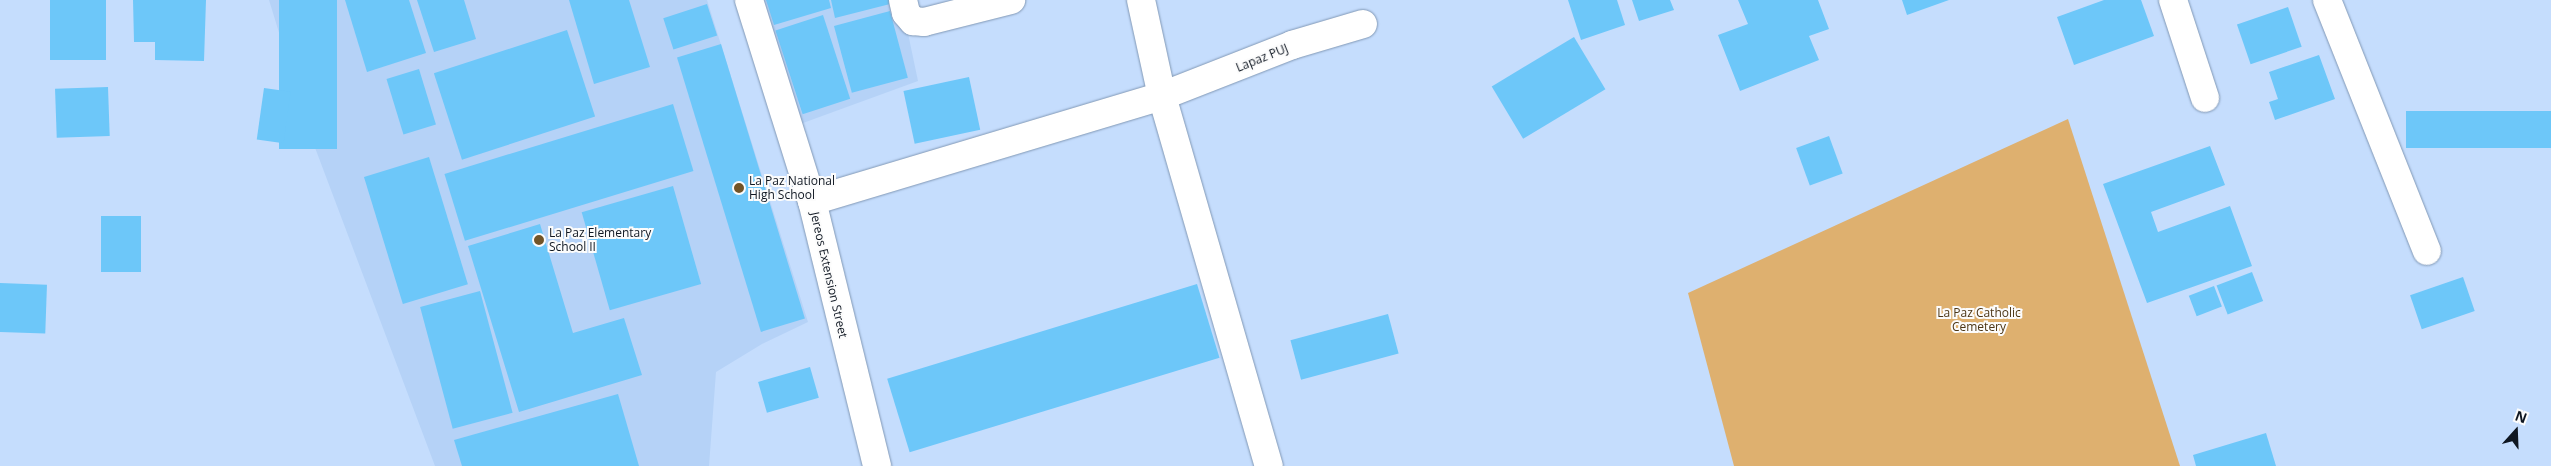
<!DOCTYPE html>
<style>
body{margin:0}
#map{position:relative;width:2551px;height:466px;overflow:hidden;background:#c5ddfd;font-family:"Open Sans",sans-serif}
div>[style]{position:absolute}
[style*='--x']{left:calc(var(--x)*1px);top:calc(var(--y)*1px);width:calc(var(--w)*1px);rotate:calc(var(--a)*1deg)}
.built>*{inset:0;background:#b5d2f7}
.green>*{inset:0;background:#deb06f}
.building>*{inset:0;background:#6dc7f9;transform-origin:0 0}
.roads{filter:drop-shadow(0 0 1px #8198b5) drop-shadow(0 0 1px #8198b5)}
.minor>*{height:28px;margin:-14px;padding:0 14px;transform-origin:14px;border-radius:14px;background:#fff}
.tertiary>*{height:28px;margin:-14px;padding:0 14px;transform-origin:14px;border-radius:14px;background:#fff}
.dots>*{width:14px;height:14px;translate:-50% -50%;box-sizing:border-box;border:2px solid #fcfcfc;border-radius:50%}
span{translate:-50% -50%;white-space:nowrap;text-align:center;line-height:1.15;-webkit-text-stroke:4px #fcfcfc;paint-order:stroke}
.street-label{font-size:12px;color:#0f1722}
.poi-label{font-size:12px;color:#0f1722}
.left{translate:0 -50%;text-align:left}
.park-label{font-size:12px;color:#4c3616}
.north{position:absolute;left:2491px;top:406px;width:50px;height:50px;-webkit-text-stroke:4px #fcfcfc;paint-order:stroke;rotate:20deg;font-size:14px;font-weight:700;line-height:20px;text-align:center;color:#0f1722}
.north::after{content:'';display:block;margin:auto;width:18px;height:22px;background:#0f1722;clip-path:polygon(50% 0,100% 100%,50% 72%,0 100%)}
</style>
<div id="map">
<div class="built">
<i style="clip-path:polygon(269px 0,707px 0,808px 322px,762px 344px,716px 372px,709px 466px,435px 466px,311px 137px)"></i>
<i style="clip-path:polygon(756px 0,901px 0,918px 81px,792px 127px)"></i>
</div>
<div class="green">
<i style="clip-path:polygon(2068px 119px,2180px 466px,1734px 466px,1688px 293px)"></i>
</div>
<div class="building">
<i style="left:50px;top:0;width:56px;height:60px"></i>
<i style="clip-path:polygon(133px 0,206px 0,204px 61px,155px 60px,155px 42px,134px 42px)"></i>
<i style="left:279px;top:0;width:58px;height:149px"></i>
<i style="clip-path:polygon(345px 0,409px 0,426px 53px,367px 72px)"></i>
<i style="clip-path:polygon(417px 0,464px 0,476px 39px,434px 52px)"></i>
<i style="clip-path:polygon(569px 0,629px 0,650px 67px,594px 84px)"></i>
<i style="clip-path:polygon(766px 0,829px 0,831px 8px,774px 25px)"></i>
<i style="clip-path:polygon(831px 0,893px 0,894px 3px,835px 18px)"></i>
<i style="clip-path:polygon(1568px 0,1617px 0,1625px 25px,1581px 40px)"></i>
<i style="clip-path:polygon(1632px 0,1670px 0,1674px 10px,1639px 21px)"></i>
<i style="clip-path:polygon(1738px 0,1818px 0,1829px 29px,1809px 36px,1819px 60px,1740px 91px,1718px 35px,1748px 24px)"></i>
<i style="clip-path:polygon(1902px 0,1949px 0,1907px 15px)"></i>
<i style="clip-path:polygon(2104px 0,2141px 0,2154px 36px,2074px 65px,2057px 17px)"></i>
<i style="left:707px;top:4px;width:33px;height:46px;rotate:72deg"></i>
<i style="left:2288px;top:7px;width:42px;height:54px;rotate:71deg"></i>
<i style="left:890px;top:11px;width:69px;height:58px;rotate:75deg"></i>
<i style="left:823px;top:15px;width:88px;height:50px;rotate:72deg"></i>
<i style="left:567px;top:30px;width:91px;height:140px;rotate:72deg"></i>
<i style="left:1574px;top:37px;width:61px;height:96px;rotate:59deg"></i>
<i style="left:721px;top:44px;width:287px;height:46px;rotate:73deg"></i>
<i style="clip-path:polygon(2319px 55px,2335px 99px,2275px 120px,2269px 102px,2278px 99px,2269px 72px)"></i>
<i style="left:419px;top:69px;width:58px;height:34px;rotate:73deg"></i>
<i style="left:969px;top:77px;width:54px;height:67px;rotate:78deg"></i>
<i style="left:108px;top:87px;width:49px;height:53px;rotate:88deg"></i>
<i style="left:264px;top:88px;width:27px;height:52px;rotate:8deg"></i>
<i style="left:673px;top:104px;width:70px;height:239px;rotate:73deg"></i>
<i style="left:2551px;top:111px;width:37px;height:145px;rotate:90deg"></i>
<i style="left:1829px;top:136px;width:40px;height:35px;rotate:70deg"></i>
<i style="clip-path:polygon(2210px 146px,2225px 185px,2151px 212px,2158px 232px,2230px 206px,2252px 266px,2147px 303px,2103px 184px)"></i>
<i style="left:429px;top:157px;width:133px;height:68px;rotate:73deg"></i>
<i style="left:673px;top:186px;width:102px;height:95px;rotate:74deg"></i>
<i style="left:101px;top:216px;width:40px;height:56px"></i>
<i style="clip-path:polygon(540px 224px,573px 333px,624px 318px,642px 375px,519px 412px,468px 246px)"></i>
<i style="left:2252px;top:272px;width:31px;height:38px;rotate:69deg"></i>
<i style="left:2463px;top:277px;width:36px;height:56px;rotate:71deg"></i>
<i style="left:0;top:283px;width:47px;height:49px;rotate:2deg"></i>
<i style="left:1197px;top:284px;width:77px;height:324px;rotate:73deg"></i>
<i style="left:2214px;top:286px;width:22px;height:27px;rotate:69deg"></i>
<i style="left:480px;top:291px;width:126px;height:62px;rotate:75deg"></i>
<i style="left:1388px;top:314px;width:41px;height:101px;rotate:75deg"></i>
<i style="left:810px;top:367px;width:32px;height:54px;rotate:74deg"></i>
<i style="clip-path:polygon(618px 394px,639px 466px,462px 466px,454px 440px)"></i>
<i style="clip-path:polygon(2266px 433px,2276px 466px,2196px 466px,2193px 455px)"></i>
</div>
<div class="roads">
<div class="minor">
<i style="--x:903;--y:0;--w:13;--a:77"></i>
<i style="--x:906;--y:13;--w:11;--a:49"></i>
<i style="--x:913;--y:21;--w:11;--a:5"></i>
<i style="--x:924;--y:22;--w:90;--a:-14.2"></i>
<i style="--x:1141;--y:0;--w:98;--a:77.7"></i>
<i style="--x:1162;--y:96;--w:385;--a:73.9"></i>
<i style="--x:2173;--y:0;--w:103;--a:71.9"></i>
<i style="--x:2327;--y:0;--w:270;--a:68.3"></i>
<i style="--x:812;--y:201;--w:365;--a:-16.7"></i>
<i style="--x:1162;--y:96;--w:140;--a:-21.4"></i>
<i style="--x:1292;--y:45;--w:74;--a:-16.5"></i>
</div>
<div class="tertiary">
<i style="--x:749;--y:0;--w:211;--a:72.6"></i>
<i style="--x:812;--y:201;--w:273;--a:76.2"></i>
</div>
</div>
<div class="dots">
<i style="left:739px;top:188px;background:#725428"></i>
<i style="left:539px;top:240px;background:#725428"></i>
</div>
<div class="street-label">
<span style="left:1262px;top:58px;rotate:-22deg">Lapaz PUJ</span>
<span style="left:829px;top:275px;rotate:77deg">Jereos Extension Street</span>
</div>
<div class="poi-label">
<span class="left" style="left:749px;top:188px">La Paz National<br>High School</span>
<span class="left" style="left:549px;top:240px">La Paz Elementary<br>School II</span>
</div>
<div class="park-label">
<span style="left:1979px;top:320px">La Paz Catholic<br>Cemetery</span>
</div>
<div class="north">N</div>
</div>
